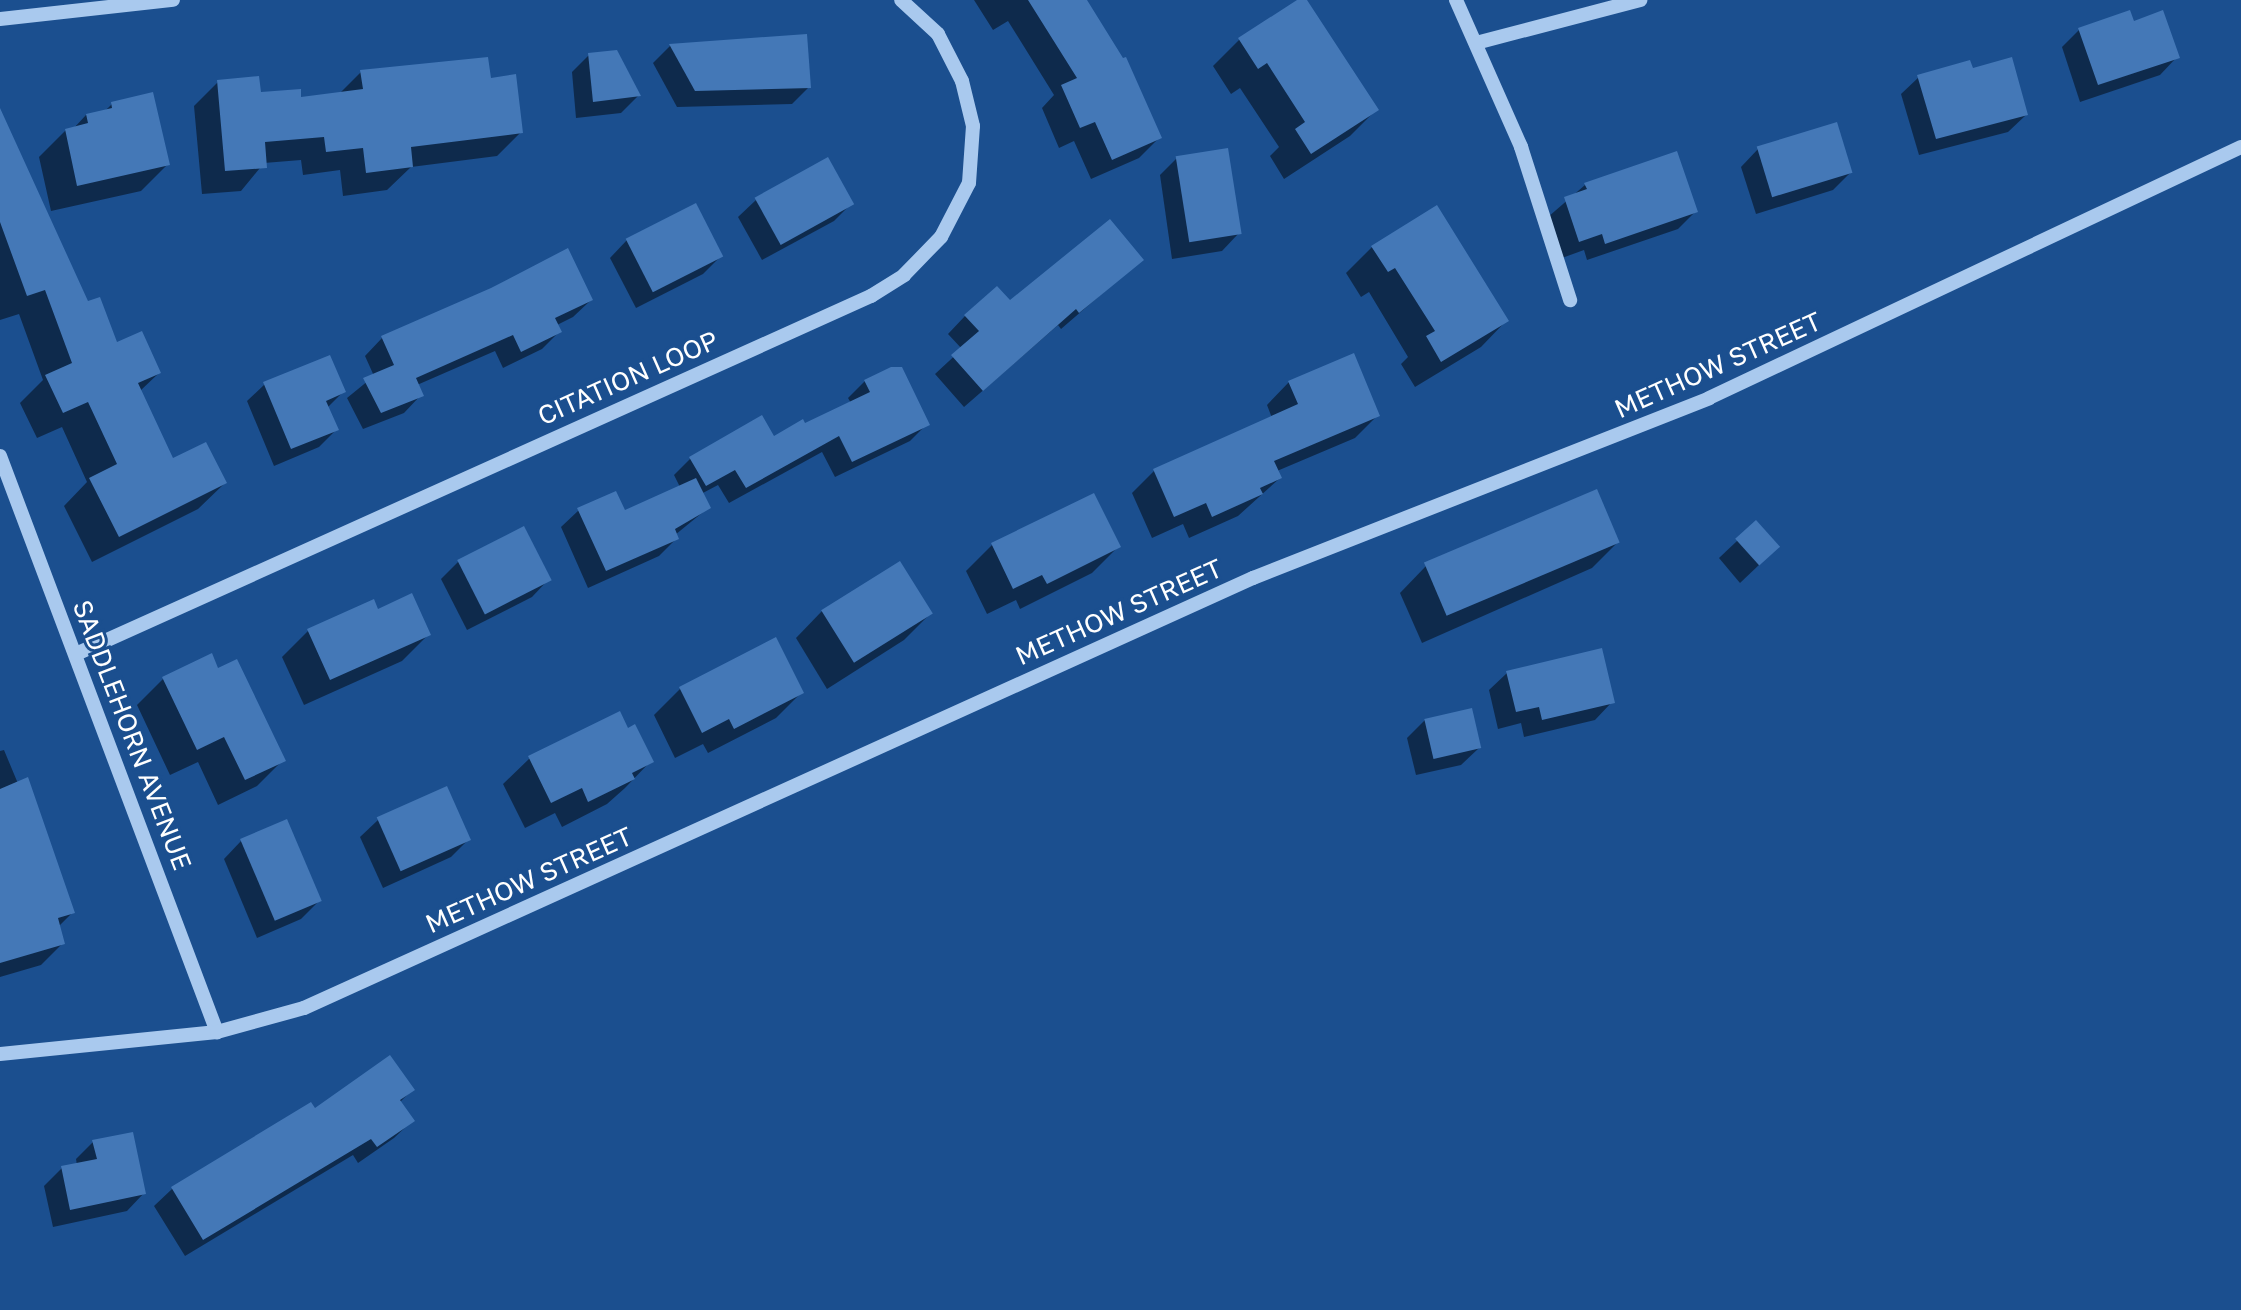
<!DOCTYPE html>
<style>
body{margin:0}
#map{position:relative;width:2241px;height:1310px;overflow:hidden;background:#1b4f8f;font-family:"Golos Text",sans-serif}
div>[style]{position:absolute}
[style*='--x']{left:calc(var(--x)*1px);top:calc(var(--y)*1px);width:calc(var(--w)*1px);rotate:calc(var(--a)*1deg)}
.shadow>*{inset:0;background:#0007}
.building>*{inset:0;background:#4478b7;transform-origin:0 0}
.minor>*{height:14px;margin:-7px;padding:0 7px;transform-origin:7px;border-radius:7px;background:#a9c9ee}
span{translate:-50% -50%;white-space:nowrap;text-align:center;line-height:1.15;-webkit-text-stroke:6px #1b4f8f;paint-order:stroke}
.street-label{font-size:26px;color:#fff}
</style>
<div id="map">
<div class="shadow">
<i style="clip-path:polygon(974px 0,1084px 0,1160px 137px,1139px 158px,1091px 179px,1074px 141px,1059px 148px,1042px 108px,1054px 95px,1008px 21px,993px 30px)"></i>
<i style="clip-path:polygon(1301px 0,1305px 0,1376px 110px,1350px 136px,1284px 179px,1270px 156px,1279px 147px,1240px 88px,1231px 94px,1213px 66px,1239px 40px)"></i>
<i style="clip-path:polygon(2132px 23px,2177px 57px,2160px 75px,2080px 102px,2062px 47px,2079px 30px)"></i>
<i style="clip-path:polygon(806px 36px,809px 87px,792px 104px,677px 107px,653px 63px,670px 46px)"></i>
<i style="clip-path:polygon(589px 55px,638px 96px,621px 113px,576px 118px,572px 72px)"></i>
<i style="clip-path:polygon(1972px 71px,2026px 115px,2008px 132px,1919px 155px,1901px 94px,1919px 77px)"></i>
<i style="clip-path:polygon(361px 72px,489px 80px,521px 132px,497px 156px,411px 167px,387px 190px,343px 196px,340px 170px,303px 175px,301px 160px,264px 163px,241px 191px,202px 194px,194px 106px,218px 82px,259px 94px,300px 99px,339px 94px)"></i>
<i style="clip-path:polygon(112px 104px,167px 165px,141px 191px,51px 211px,39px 157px,66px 130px,73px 129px,86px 115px,104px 112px)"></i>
<i style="clip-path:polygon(0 113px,87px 303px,116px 345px,159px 373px,140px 391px,172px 461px,225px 483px,198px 509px,92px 562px,64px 506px,87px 482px,62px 427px,37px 438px,20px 403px,43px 380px,19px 314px,0 320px)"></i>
<i style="clip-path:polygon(1758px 149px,1851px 172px,1833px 190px,1756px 214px,1741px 167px)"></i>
<i style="clip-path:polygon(1177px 158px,1239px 233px,1222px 251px,1172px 259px,1160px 175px)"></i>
<i style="clip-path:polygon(827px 160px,851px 204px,834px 221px,762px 260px,738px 217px,756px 200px)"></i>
<i style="clip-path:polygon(1585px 185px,1696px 211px,1678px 229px,1587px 260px,1584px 250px,1562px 258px,1548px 217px)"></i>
<i style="clip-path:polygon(627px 240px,721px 256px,703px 274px,636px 308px,610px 258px)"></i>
<i style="clip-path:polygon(1372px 247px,1507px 320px,1481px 347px,1415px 387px,1401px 364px,1408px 357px,1369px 292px,1361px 297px,1346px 273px)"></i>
<i style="clip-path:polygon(1141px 260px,1061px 329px,1058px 325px,964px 407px,935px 374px,962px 349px,948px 334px,965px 316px)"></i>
<i style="clip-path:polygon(591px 300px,573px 317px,557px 325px,560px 331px,542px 349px,503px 368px,495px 351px,417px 385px,421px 395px,404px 413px,363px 429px,347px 398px,374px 376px,365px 356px,382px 338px)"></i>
<i style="clip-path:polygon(865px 381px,927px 424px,910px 441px,835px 477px,822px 452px,729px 503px,718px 485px,701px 494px,708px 508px,675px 535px,677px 538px,659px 556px,588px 588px,561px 527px,579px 510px,624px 512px,680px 487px,674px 475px,690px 459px,773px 439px,804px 425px,851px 403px,848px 398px)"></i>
<i style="clip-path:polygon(1289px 382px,1378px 415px,1355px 438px,1277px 471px,1280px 478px,1238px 516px,1189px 538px,1183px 524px,1152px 538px,1132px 493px,1154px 471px,1272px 418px,1267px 405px)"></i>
<i style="clip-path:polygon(265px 384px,343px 392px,327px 408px,337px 429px,319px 447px,274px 466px,247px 401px)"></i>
<i style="clip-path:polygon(1756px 523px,1760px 564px,1740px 583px,1719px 558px)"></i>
<i style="clip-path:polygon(1618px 542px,1592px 568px,1422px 643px,1400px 593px,1426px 566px)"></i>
<i style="clip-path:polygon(992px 545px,1118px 547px,1092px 573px,1020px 609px,1016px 600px,987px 614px,966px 571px)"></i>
<i style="clip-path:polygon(458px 562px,549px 579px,532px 597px,467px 630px,441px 579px)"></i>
<i style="clip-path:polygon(900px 564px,930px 614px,904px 640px,827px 689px,796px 638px,822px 611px)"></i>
<i style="clip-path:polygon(377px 611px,428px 635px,402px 661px,304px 705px,282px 657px,308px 631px)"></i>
<i style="clip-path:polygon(775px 640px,802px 692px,776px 718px,708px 753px,703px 744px,675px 758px,654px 715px,680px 689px)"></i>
<i style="clip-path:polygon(217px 671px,283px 760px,257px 786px,218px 805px,198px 762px,170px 775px,137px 705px,163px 679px)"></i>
<i style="clip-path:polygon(1507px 673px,1612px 702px,1595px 720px,1524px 737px,1521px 723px,1498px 729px,1489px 690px)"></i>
<i style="clip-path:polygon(1425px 720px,1479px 748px,1461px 765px,1416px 775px,1407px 738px)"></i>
<i style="clip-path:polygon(627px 730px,651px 761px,625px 788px,607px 804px,562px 827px,555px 813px,525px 828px,503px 784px,530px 758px)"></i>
<i style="clip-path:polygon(4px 750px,72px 913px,58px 927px,63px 943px,41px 965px,0 977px,0 751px)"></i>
<i style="clip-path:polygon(446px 789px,469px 839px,451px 857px,383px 888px,360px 837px,378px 820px)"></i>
<i style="clip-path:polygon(241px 841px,319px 901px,301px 919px,257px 938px,224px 859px)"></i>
<i style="clip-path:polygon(412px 1090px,399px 1103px,412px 1121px,394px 1138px,358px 1163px,353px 1155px,185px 1256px,154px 1206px,172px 1189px,310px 1105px,314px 1111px)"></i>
<i style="clip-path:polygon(93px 1142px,144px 1193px,127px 1211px,53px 1227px,44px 1186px,62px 1168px,77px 1165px,76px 1159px)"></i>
</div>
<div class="building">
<i style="clip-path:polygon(1028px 0,1087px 0,1123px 58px,1126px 57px,1162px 138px,1112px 160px,1095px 122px,1080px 128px,1061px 85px,1077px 78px)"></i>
<i style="clip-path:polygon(1297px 0,1307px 0,1379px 110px,1311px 154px,1295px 129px,1305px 122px,1267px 63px,1258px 69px,1238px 38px)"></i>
<i style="clip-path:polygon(2130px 10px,2134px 21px,2163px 10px,2180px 58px,2098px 85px,2078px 28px)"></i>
<i style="clip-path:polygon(807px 34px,811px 88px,695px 91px,669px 44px)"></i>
<i style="clip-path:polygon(617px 50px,641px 96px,593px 102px,588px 53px)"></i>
<i style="clip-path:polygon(488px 57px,491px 78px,516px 74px,523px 133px,411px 147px,413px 167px,366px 173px,363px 148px,326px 152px,324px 137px,265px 142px,267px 168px,225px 171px,217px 80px,259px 76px,261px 92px,301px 89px,301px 97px,363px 89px,360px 70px)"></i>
<i style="clip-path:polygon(2012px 57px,2028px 115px,1936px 139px,1917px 75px,1970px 60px,1973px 68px)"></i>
<i style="clip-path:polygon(153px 92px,170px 165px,77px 186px,65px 129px,88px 123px,86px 114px,112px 108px,111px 102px)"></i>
<i style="clip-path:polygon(0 108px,88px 301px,100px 297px,117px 342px,142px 331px,161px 373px,138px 383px,173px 458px,206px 442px,227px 483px,119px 537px,89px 478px,117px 464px,88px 402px,63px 413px,45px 375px,72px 363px,45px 290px,27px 296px,0 222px)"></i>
<i style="left:1837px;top:122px;width:53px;height:84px;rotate:73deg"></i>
<i style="left:1228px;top:148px;width:87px;height:53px;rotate:81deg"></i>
<i style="clip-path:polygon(1677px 151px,1698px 212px,1605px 244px,1602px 234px,1579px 242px,1564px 197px,1587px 189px,1584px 183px)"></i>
<i style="left:828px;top:157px;width:54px;height:84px;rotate:61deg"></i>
<i style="left:696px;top:203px;width:60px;height:79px;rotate:63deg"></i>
<i style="clip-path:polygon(1437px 205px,1509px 321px,1441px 362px,1426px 336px,1435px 331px,1395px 268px,1388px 272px,1371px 246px)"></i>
<i style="clip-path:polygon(1110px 219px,1144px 260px,1079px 313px,1076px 309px,983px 391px,951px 355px,979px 331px,964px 315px,997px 286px,1010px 300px)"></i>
<i style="clip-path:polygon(568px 248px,593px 300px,555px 318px,562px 332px,521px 352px,513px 335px,416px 378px,424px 396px,381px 413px,363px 378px,394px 365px,381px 336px,491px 288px)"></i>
<i style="clip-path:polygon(1354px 353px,1380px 416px,1274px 461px,1282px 478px,1260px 488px,1263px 494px,1212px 517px,1206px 503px,1174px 517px,1153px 469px,1298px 404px,1288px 381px)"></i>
<i style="clip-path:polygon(330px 355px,346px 392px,326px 401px,339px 430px,291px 449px,263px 382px)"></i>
<i style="clip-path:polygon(891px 367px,902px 367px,930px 425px,852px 462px,839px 436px,746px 488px,735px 470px,706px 486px,689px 457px,762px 415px,774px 436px,803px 419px,805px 423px,870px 392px,864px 380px)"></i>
<i style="clip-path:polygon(696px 478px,711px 508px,675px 529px,679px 539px,606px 571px,577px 508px,616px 491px,625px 510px)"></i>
<i style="left:1597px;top:489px;width:58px;height:188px;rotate:67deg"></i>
<i style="clip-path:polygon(1094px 493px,1121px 547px,1047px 584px,1042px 575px,1013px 589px,991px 543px)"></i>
<i style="left:1756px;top:520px;width:36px;height:28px;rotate:48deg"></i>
<i style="left:524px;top:526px;width:61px;height:75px;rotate:63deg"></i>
<i style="left:900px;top:561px;width:62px;height:93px;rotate:58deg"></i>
<i style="clip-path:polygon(412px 593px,431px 635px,330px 680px,307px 629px,374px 599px,378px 609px)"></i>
<i style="clip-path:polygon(776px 637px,804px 693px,734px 729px,729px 719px,702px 733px,679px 687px)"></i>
<i style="clip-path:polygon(1602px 648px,1615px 703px,1542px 720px,1539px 707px,1516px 712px,1506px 671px)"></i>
<i style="clip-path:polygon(212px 653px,218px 668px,237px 659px,286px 761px,245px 780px,224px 737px,197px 750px,162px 677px)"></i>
<i style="left:1472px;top:708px;width:41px;height:49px;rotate:77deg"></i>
<i style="clip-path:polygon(620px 711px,628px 728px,635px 724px,654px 762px,632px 773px,635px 779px,588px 802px,582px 788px,551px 803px,528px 756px)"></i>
<i style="clip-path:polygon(28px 777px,75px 913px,58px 918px,65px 944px,0 963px,0 789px)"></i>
<i style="left:447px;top:786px;width:59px;height:77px;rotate:66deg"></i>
<i style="left:287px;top:819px;width:89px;height:51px;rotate:67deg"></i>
<i style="clip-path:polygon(390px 1055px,415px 1090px,400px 1100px,415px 1121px,377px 1147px,371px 1139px,203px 1240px,171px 1187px,311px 1102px,315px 1108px)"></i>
<i style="clip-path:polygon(133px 1132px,146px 1194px,70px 1210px,61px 1166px,97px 1159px,92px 1140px)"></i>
</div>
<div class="minor">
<i style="--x:1456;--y:0;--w:161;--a:66.1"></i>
<i style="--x:1521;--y:147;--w:161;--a:72.2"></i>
<i style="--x:0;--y:19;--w:174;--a:-6.3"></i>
<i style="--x:1476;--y:43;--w:170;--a:-14.7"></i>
<i style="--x:0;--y:456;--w:616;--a:69.36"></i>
<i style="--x:76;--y:654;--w:872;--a:-24.24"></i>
<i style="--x:871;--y:296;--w:39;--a:-32"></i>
<i style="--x:904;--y:275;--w:53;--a:-45.8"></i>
<i style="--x:941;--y:237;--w:61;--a:-62.6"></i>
<i style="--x:969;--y:183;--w:57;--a:-86"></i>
<i style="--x:973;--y:126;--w:46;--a:-103.7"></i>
<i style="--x:962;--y:81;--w:53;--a:-117.1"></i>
<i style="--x:938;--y:34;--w:50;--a:-137.4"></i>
<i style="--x:0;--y:1054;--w:218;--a:-5.8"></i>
<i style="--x:217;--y:1032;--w:90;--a:-15.4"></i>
<i style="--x:304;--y:1008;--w:1042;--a:-24.38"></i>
<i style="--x:1253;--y:578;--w:490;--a:-21.5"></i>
<i style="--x:1709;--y:398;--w:588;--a:-25.26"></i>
</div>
<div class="street-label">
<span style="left:1718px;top:365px;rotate:-24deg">METHOW STREET</span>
<span style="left:628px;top:378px;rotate:-24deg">CITATION LOOP</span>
<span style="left:1119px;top:612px;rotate:-24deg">METHOW STREET</span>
<span style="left:132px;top:735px;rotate:69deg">SADDLEHORN AVENUE</span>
<span style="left:529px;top:880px;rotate:-24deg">METHOW STREET</span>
</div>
</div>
